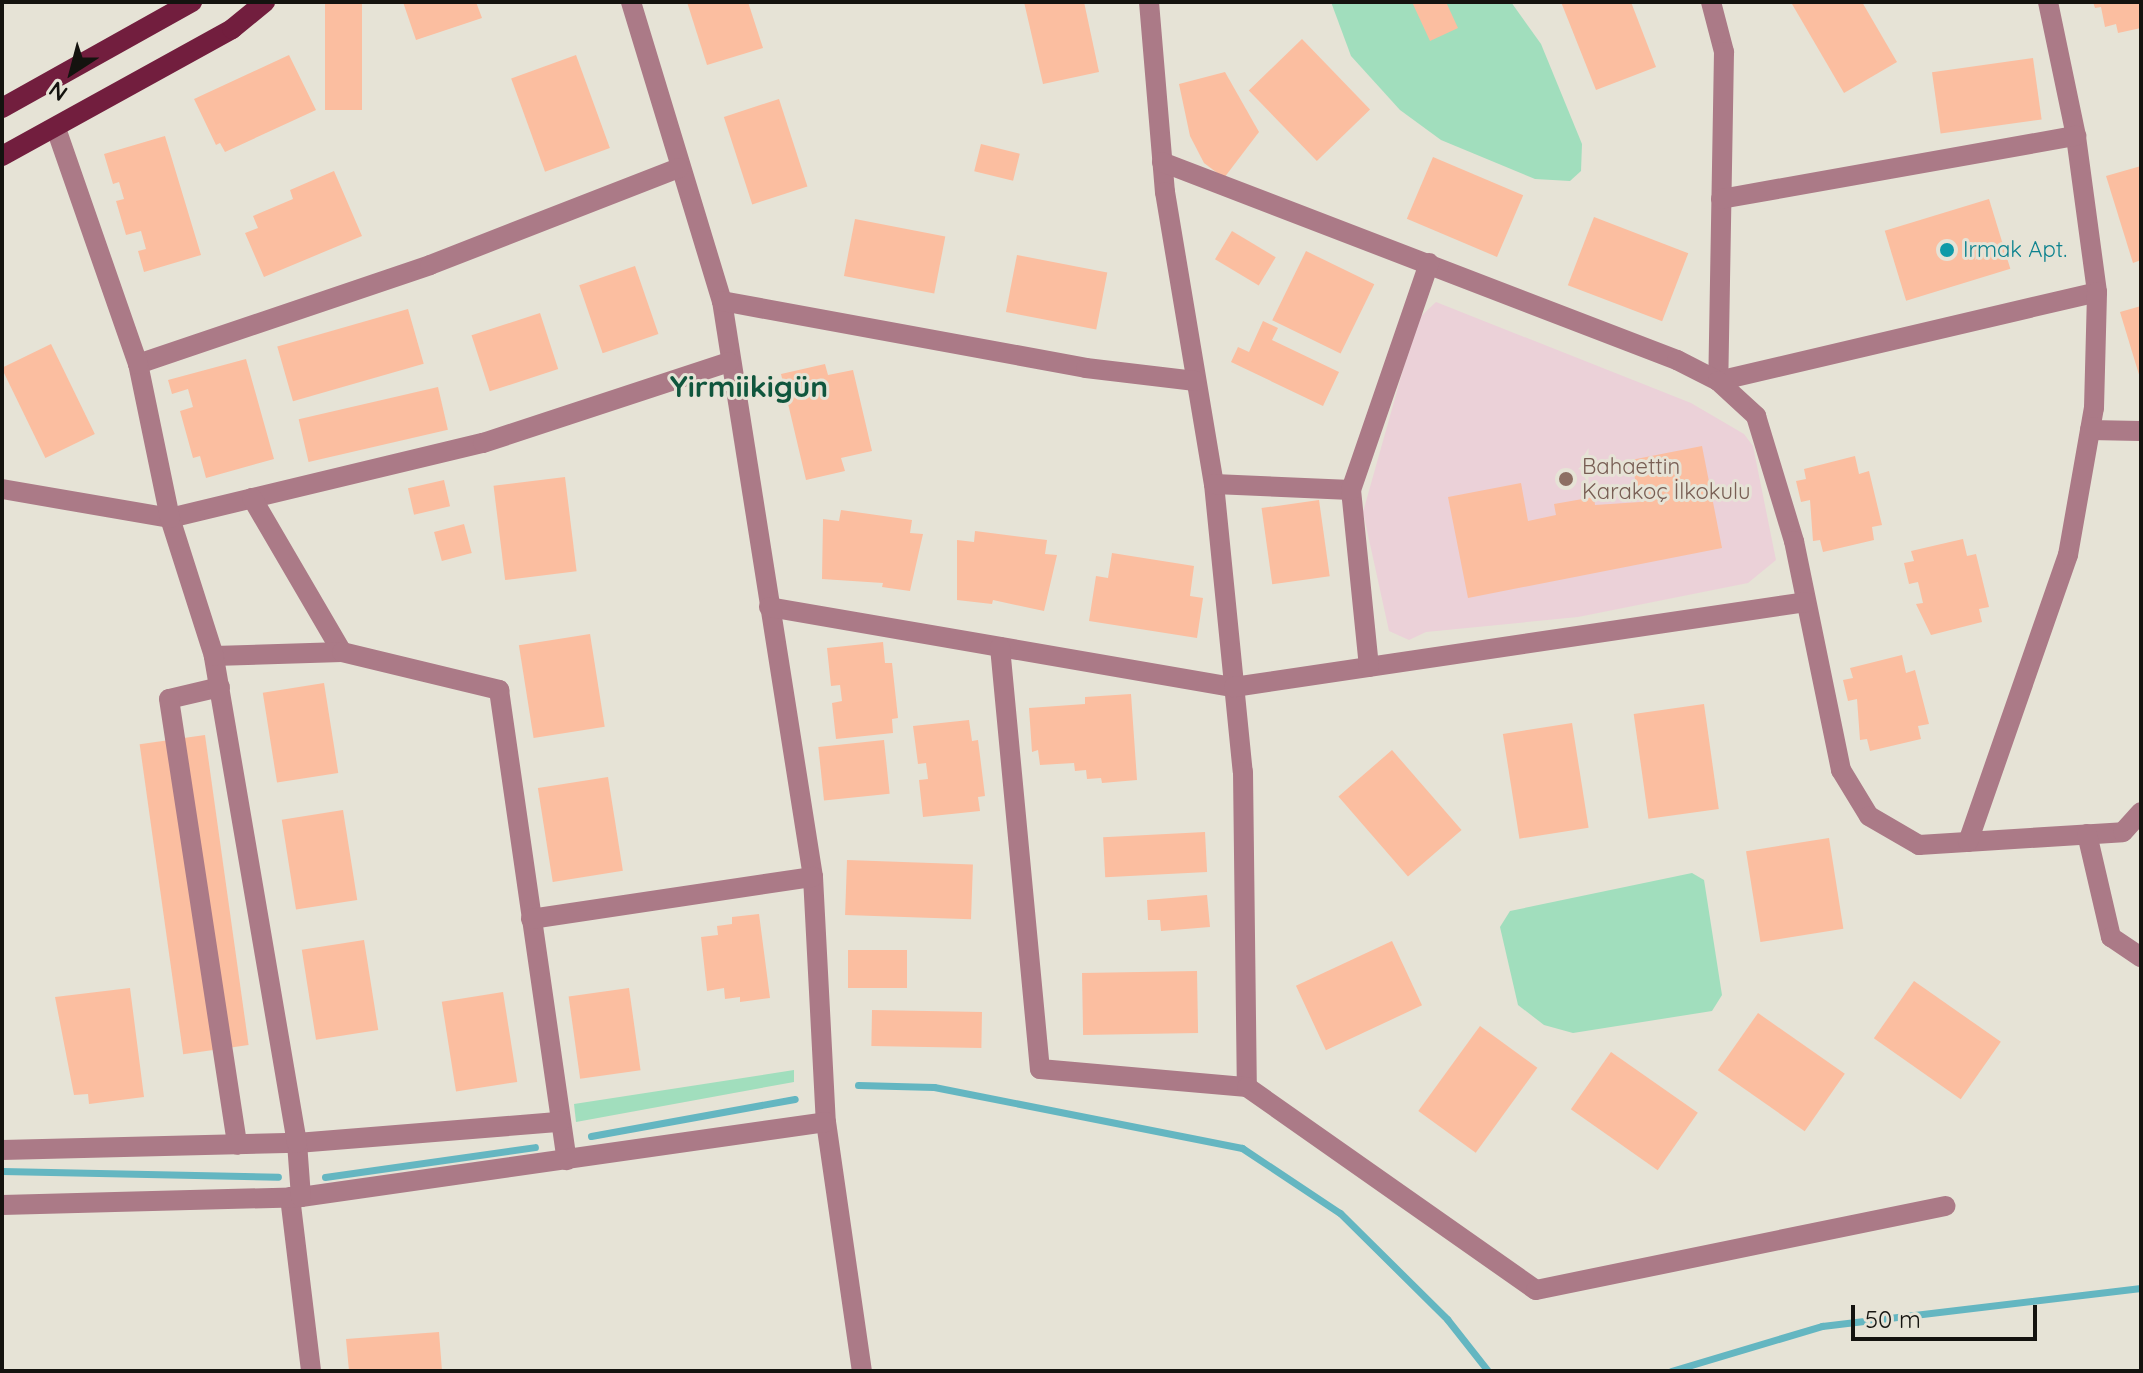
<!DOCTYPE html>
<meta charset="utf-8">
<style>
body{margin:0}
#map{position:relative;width:2143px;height:1373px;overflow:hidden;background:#e6e3d6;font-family:Quicksand,sans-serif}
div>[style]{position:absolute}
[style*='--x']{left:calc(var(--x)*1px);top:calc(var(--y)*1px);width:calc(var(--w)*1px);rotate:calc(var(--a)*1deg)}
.education>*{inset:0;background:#ebd1d8}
.green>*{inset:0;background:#a1debd}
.stream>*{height:7px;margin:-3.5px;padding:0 3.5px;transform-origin:3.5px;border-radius:3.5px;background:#64b6c1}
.building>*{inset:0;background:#fbbea0;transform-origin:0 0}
.minor>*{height:20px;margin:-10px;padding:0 10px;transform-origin:10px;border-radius:10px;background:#ab7a87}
.major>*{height:20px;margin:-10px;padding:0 10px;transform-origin:10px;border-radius:10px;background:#721e3e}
.dots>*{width:22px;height:22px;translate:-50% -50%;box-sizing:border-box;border:4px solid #e6e3d6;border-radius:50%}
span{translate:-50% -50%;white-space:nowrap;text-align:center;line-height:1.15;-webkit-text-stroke:6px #e6e3d6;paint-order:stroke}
.culture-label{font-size:22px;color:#0d838f}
.left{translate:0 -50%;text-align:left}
.education-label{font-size:22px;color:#785e54}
.district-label{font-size:30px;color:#10563d;font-weight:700}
.frame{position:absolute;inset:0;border:4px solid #14130f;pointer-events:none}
.north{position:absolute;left:32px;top:32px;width:80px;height:80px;-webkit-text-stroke:6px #e6e3d6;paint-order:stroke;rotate:216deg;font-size:22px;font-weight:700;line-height:32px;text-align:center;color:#14130f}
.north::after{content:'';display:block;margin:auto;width:28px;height:36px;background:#14130f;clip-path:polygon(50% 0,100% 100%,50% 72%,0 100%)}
.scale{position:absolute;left:1851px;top:1305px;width:186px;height:36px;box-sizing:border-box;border:4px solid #14130f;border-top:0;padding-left:10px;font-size:24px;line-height:28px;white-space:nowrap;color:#14130f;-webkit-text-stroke:6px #e6e3d6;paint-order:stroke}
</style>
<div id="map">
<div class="education">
<i style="clip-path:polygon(1436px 302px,1691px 403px,1744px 434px,1753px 446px,1776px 560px,1748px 583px,1578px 617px,1426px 632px,1409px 640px,1389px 631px,1363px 512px,1417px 320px)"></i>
</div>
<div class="green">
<i style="clip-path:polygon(1331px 2px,1511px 2px,1541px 44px,1582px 144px,1581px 171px,1570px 181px,1535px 179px,1441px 140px,1400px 110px,1351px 56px)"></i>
<i style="clip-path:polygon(1692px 873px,1704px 880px,1722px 995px,1712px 1011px,1573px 1033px,1544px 1025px,1518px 1005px,1500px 927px,1510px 911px)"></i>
<i style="clip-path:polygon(794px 1070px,794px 1082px,576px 1122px,574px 1104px)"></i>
</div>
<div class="stream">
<i style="--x:858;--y:1085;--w:76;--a:1.5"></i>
<i style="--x:934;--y:1087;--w:314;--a:11.2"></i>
<i style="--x:1242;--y:1148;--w:118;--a:33.6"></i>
<i style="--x:1340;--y:1213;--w:151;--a:44.7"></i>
<i style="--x:1447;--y:1319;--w:66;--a:51.7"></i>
<i style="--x:591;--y:1136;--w:207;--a:-10.3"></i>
<i style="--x:2;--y:1171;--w:276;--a:1.2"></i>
<i style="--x:325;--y:1177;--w:212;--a:-8.1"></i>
<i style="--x:1671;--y:1371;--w:158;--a:-16.6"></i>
<i style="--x:1822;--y:1326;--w:321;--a:-6.8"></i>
</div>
<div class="building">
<i style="left:325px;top:2px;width:37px;height:108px"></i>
<i style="clip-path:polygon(403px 2px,476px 2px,482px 18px,416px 40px)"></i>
<i style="clip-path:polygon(687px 2px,748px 2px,763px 48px,707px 65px)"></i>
<i style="clip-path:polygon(1024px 2px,1084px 2px,1099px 72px,1043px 84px)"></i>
<i style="clip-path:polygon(1412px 2px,1446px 2px,1458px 28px,1430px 41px)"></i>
<i style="clip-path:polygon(1561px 2px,1631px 2px,1656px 67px,1596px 90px)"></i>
<i style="clip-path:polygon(1796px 2px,1862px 2px,1897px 62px,1844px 93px,1792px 4px)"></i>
<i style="clip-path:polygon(2093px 2px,2141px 2px,2141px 28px,2118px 33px,2116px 24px,2105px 27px,2101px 7px,2095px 8px)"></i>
<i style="left:1302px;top:39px;width:98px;height:74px;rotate:46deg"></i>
<i style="clip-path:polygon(289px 55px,316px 110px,225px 152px,220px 143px,216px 145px,194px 99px)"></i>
<i style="left:576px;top:55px;width:99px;height:69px;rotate:70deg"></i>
<i style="left:2033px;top:58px;width:62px;height:102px;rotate:82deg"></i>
<i style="clip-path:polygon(1225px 72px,1259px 132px,1224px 178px,1204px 163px,1190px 136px,1179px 84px)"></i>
<i style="left:779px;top:99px;width:92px;height:58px;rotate:72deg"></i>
<i style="clip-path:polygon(165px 136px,201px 255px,144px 272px,138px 251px,146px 249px,141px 231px,126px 235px,116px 201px,124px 199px,119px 182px,113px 184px,104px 154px)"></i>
<i style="left:981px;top:144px;width:40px;height:28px;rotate:14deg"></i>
<i style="left:1433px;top:157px;width:98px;height:67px;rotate:23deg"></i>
<i style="clip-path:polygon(2141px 166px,2141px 260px,2133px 263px,2106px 176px)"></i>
<i style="clip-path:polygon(334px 171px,362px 236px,264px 277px,245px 233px,258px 228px,253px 216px,293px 199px,290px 190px)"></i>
<i style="left:1989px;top:199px;width:73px;height:109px;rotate:73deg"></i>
<i style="left:1594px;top:217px;width:101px;height:73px;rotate:21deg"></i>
<i style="left:855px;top:219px;width:92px;height:58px;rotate:11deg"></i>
<i style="left:1232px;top:231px;width:51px;height:33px;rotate:31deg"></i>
<i style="left:1306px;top:251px;width:76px;height:77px;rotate:26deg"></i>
<i style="left:1017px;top:255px;width:92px;height:58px;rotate:11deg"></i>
<i style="left:635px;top:266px;width:72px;height:59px;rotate:71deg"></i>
<i style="clip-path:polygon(2141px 306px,2141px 378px,2140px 378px,2120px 312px)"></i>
<i style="left:408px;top:309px;width:57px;height:136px;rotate:74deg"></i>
<i style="left:540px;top:313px;width:59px;height:72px;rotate:72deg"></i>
<i style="clip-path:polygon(1263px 321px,1278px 328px,1272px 340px,1339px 372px,1323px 406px,1231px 362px,1238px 347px,1249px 352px)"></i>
<i style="left:51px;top:344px;width:100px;height:55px;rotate:64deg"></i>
<i style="clip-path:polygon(246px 359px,274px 459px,206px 478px,200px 456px,193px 458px,180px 411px,193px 407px,188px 389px,172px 394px,168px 380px)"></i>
<i style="clip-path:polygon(825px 364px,828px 375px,853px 370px,872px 451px,841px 458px,845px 471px,806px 480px,781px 374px)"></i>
<i style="left:438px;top:387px;width:44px;height:143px;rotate:77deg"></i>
<i style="clip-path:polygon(1702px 446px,1722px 548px,1468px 598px,1448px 497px,1521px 483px,1528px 521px,1556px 515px,1554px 504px,1594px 497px,1595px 505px,1640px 502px,1631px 460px)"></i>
<i style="clip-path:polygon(1855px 456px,1859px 474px,1869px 471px,1882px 525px,1872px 527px,1874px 540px,1823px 552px,1820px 540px,1813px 541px,1810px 500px,1801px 502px,1796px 481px,1806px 479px,1804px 469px)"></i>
<i style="left:565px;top:477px;width:95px;height:72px;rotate:83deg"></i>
<i style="left:444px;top:480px;width:27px;height:37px;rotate:77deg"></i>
<i style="left:1319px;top:500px;width:77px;height:58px;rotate:82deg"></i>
<i style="clip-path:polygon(841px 510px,912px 520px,910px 533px,923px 534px,910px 591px,882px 587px,883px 583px,822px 579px,823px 519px,839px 521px)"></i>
<i style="left:464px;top:524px;width:30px;height:31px;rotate:75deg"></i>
<i style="clip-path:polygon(975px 531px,1047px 540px,1045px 554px,1057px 555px,1044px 611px,993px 600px,992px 604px,957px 600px,957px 540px,974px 542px)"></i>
<i style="clip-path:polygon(1963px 539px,1967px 556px,1976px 554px,1989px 607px,1979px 609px,1982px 622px,1931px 635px,1916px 604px,1923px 603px,1918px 582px,1909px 584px,1904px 563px,1914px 561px,1911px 551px)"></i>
<i style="clip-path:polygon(1112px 553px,1194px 566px,1190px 596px,1203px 598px,1197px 638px,1089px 621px,1096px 576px,1108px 578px)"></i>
<i style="left:590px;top:634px;width:94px;height:72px;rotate:81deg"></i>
<i style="clip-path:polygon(883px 642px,885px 663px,892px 663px,898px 718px,892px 719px,893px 733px,836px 739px,832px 703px,842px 701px,840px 685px,831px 686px,827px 648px)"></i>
<i style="clip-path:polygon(1902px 655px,1906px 673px,1915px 670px,1929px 724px,1918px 726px,1921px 739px,1870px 751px,1867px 739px,1860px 740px,1857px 699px,1848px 701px,1843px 680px,1853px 678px,1850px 668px)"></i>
<i style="left:324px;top:683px;width:91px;height:62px;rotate:81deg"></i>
<i style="clip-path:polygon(1131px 694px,1137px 780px,1102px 783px,1101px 778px,1087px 779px,1086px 770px,1075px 771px,1074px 763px,1040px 765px,1038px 750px,1032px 752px,1029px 708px,1085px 704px,1085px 697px)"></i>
<i style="left:1704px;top:704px;width:106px;height:71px;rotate:82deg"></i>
<i style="clip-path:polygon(969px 720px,972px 741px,978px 740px,985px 796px,978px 797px,980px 811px,923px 817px,919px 780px,928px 779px,926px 763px,918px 764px,913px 726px)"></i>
<i style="left:1572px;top:723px;width:106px;height:70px;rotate:81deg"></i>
<i style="left:205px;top:735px;width:313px;height:66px;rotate:82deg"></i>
<i style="left:884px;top:740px;width:54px;height:66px;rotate:84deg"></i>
<i style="left:1392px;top:750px;width:106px;height:71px;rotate:49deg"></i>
<i style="left:608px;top:777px;width:95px;height:71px;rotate:81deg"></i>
<i style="left:343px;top:810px;width:91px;height:62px;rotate:81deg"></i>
<i style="left:1205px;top:832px;width:40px;height:102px;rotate:87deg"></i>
<i style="left:1829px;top:838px;width:92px;height:84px;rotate:81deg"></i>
<i style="left:847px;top:860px;width:126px;height:55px;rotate:2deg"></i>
<i style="clip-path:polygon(1207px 895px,1210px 927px,1161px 931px,1160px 920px,1148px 920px,1147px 900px)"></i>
<i style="clip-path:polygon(759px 914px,770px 998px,740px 1002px,740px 997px,725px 999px,724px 988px,707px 991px,701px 937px,718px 935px,717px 926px,732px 924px,732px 917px)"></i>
<i style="left:364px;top:940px;width:91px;height:63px;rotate:81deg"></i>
<i style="left:1392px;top:941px;width:71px;height:106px;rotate:65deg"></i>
<i style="left:848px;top:950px;width:59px;height:38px"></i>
<i style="left:1197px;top:971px;width:62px;height:115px;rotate:89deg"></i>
<i style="left:1914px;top:981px;width:106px;height:70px;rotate:35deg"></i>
<i style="clip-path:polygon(130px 988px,144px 1097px,89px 1104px,88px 1094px,74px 1095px,55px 997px)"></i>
<i style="left:629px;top:988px;width:83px;height:61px;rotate:82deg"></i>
<i style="left:503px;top:992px;width:91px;height:62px;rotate:81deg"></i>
<i style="left:872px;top:1010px;width:110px;height:36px;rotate:1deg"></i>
<i style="left:1758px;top:1013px;width:106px;height:70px;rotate:35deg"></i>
<i style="left:1480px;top:1026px;width:71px;height:105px;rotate:36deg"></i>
<i style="left:1611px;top:1052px;width:106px;height:70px;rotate:35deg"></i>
<i style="clip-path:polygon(439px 1332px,442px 1371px,349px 1371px,346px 1339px)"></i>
</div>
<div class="minor">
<i style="--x:631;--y:2;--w:313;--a:73.1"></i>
<i style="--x:722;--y:301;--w:583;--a:81.02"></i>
<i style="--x:813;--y:877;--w:245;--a:87"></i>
<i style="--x:826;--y:1122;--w:252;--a:81.8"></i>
<i style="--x:1149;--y:2;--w:191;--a:85.2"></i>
<i style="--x:1165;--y:192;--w:296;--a:80.5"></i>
<i style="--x:1214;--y:484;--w:289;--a:84.3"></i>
<i style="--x:1243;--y:772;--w:315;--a:89.3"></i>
<i style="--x:1711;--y:2;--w:52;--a:75.4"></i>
<i style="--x:1724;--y:52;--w:329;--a:91"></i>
<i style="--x:1718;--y:381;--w:389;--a:-13.2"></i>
<i style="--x:2097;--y:292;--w:157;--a:-97.7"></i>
<i style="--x:2076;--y:136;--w:137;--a:-101.8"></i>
<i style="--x:1162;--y:162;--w:552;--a:21.03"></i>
<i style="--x:1677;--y:360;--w:46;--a:27.1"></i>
<i style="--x:1718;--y:381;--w:52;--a:42.6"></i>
<i style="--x:1756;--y:416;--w:131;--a:73.1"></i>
<i style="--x:1794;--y:541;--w:234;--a:78.4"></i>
<i style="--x:1841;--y:770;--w:54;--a:58.7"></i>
<i style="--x:1869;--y:816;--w:58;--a:30.1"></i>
<i style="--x:1919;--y:845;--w:204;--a:-3.6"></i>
<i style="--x:2123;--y:832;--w:27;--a:-48"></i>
<i style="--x:1721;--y:199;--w:361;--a:-10.1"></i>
<i style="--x:722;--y:301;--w:370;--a:10.4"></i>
<i style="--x:1086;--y:368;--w:110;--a:6.8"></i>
<i style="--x:138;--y:364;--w:308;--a:-18.7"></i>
<i style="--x:430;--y:265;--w:267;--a:-21.3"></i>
<i style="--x:2090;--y:430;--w:51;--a:1.1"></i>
<i style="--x:1214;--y:484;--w:137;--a:2.5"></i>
<i style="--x:2;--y:489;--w:170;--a:9.8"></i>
<i style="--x:170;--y:518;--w:322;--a:-13.5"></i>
<i style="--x:483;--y:443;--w:259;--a:-18.2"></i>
<i style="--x:252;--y:498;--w:178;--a:59.7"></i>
<i style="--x:769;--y:607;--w:472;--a:9.8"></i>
<i style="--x:1234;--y:687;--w:578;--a:-8.45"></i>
<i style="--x:1000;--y:647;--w:424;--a:84.6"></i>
<i style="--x:1040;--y:1069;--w:208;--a:5"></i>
<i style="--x:1247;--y:1087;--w:353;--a:35.1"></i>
<i style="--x:1536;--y:1290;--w:418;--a:-11.6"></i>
<i style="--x:214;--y:656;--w:128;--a:-1.8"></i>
<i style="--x:342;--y:652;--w:162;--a:13.6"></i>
<i style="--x:499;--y:690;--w:475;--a:81.8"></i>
<i style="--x:1369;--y:667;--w:178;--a:-95.8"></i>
<i style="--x:1351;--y:490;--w:240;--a:-71"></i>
<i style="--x:220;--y:687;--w:52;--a:166.8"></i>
<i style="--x:169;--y:699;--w:451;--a:81.3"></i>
<i style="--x:2087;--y:834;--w:106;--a:76.9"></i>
<i style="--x:2111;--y:937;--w:36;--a:34"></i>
<i style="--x:1968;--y:842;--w:304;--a:-70.8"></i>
<i style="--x:2068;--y:555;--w:149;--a:-80"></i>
<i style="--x:2094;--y:408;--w:116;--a:-88.5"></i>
<i style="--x:531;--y:919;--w:285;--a:-8.5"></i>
<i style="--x:2;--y:1150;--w:295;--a:-1.4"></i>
<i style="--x:297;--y:1143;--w:264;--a:-4.6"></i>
<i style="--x:290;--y:1197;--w:175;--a:83.1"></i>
<i style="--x:301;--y:1197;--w:530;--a:-8.13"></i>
<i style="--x:2;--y:1205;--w:299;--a:-1.5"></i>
<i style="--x:301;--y:1197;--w:54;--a:-94.2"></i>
<i style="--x:297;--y:1143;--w:494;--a:-99.7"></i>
<i style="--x:214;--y:656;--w:145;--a:-107.7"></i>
<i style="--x:170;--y:518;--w:157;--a:-101.7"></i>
<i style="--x:138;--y:364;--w:250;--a:-109.2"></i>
</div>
<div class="major">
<i style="--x:2;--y:108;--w:218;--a:-29.2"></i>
<i style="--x:2;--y:156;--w:263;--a:-28.9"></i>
<i style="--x:232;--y:29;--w:43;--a:-39.3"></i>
</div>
<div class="dots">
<i style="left:1947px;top:250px;background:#0f9aa8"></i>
<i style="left:1566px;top:479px;background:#8d6e63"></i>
</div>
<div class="culture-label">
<span class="left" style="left:1963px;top:250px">Irmak Apt.</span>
</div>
<div class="education-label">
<span class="left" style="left:1582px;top:479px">Bahaettin<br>Karakoç İlkokulu</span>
</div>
<div class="district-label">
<span style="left:749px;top:386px">Yirmiikigün</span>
</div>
<div class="frame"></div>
<div class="north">N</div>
<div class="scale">50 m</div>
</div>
